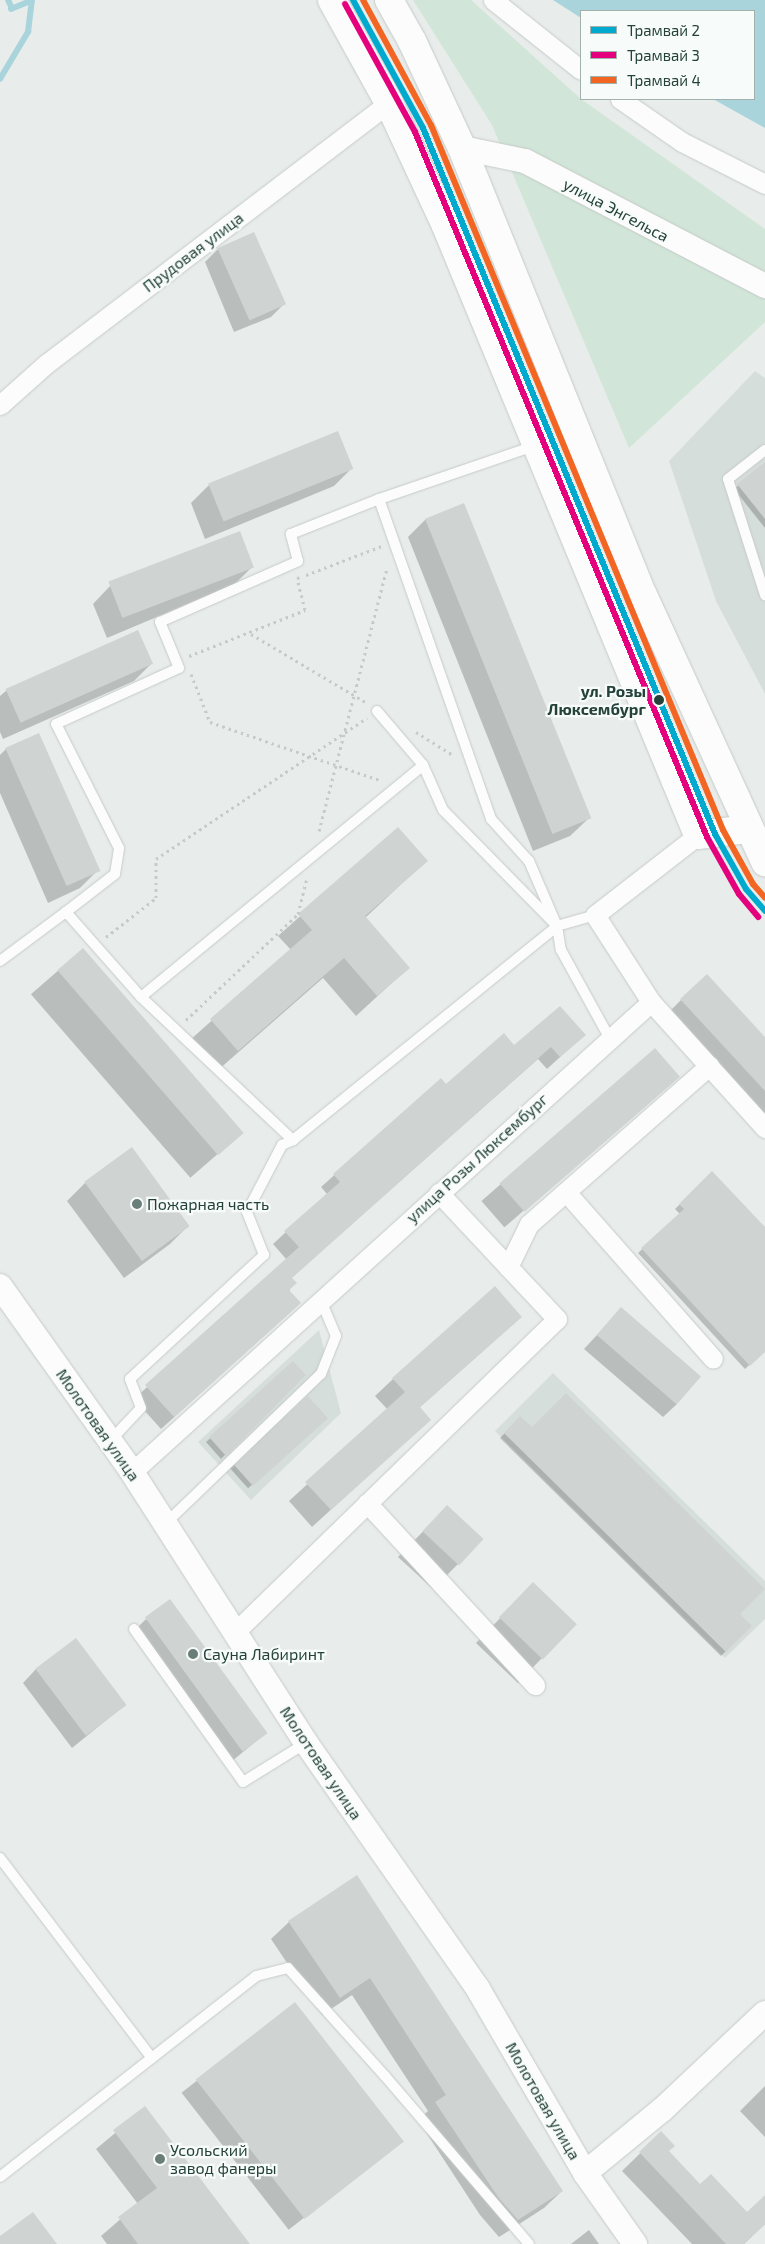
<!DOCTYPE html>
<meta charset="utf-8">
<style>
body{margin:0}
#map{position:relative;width:765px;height:2244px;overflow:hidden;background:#e8edeb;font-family:"Exo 2",sans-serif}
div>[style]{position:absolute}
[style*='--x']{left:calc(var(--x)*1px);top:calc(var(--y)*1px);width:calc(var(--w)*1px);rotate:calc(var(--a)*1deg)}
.built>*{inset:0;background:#d6dedb}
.green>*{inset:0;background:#d1e6d8}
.water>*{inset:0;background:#a9d4db}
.shadow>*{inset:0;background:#0003;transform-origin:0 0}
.stream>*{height:5.5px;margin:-2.75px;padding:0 2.75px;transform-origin:2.75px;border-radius:2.75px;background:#a9d4db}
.building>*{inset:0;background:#cfd4d2;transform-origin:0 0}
.path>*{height:3px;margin-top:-1.5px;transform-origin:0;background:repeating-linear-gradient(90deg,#c3ccca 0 2.5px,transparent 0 6.5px)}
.roads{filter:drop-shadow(0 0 1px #c5cac8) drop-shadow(0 0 1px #c5cac8)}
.service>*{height:10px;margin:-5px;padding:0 5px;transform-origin:5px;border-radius:5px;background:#fcfcfc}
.minor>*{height:19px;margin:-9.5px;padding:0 9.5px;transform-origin:9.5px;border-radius:9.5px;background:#fcfcfc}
.tertiary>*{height:24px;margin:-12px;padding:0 12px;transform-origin:12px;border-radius:12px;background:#fcfcfc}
.secondary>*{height:28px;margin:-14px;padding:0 14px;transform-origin:14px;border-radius:14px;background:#fcfcfc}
.tram-1>*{height:6px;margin:-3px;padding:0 3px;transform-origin:3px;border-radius:3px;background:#00a9ce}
.tram-2>*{height:6px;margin:-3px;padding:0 3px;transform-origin:3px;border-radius:3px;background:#e5007d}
.tram-3>*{height:6px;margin:-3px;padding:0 3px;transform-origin:3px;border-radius:3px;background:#f26522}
.dots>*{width:14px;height:14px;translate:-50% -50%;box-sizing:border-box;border:2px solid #f7fbf9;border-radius:50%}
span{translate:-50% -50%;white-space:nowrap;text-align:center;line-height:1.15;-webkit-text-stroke:4.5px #f7fbf9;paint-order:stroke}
.street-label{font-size:16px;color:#24423a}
.stop-label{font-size:16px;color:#24423a;font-weight:700}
.right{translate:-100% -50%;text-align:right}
.poi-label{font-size:16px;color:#24423a}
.left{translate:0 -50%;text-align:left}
.legend{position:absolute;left:580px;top:10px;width:175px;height:90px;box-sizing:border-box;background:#f7fbf9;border:1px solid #a3b1ad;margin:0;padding:6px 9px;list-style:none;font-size:15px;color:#24423a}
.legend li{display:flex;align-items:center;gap:10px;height:25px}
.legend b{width:25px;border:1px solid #a3b1ad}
</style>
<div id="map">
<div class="built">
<i style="clip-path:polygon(755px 371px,765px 378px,765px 694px,716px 601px,669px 461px)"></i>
<i style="clip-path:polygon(319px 1330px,341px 1413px,251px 1500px,198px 1442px)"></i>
<i style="clip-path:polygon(553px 1373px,765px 1581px,765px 1619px,725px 1658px,495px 1431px)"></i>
</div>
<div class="green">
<i style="clip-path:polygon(413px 0,471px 0,581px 99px,765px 229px,765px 322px,629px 448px,492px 125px)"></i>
</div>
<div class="water">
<i style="clip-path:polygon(553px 0,765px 0,765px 128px,713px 99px,754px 99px,754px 11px,581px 11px,581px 18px)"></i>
</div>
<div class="shadow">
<i style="clip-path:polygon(218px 249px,284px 304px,271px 317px,234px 332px,205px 262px)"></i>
<i style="clip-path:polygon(765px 464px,765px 528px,734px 489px)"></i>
<i style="clip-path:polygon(352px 468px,334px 486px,205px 539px,191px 503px,209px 485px)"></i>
<i style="clip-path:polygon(426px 519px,588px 819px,570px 836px,533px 851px,408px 537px)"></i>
<i style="clip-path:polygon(253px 566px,235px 584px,107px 638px,93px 604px,110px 586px)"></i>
<i style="clip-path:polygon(151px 664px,134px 681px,3px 739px,0 732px,0 696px,7px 690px)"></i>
<i style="clip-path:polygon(6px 749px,98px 870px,80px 888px,48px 903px,0 793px,0 755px)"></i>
<i style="clip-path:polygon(398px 829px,426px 861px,365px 918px,408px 968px,356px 1016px,323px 978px,217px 1071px,190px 1040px,291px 950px,278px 936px)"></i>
<i style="left:83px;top:949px;width:243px;height:69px;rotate:49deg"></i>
<i style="clip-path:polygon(681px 1000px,765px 1039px,765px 1128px,663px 1018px)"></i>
<i style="clip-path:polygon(514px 1046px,571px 1047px,547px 1069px,538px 1059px,291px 1278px,287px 1315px,161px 1429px,134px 1399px,287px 1260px,273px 1244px,327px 1194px,321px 1187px,441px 1080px,446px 1086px)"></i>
<i style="left:655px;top:1050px;width:35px;height:230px;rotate:49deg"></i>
<i style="clip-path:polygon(712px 1173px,765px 1228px,765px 1350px,745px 1369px,638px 1253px,680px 1214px,675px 1209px)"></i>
<i style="clip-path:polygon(85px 1183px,188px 1226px,170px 1244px,124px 1278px,67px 1201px)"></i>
<i style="clip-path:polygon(621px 1309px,677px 1404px,663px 1417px,584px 1349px)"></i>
<i style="clip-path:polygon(502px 1334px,419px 1408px,429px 1420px,312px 1527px,289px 1501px,388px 1410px,375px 1396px,393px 1379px)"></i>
<i style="clip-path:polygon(293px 1363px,304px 1375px,221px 1459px,206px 1442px)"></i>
<i style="left:308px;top:1398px;width:27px;height:105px;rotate:48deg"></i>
<i style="clip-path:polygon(520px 1418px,751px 1626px,721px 1656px,500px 1438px)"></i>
<i style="clip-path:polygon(447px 1507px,458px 1564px,433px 1589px,398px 1557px)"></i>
<i style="clip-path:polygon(509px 1609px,542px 1658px,518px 1683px,476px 1643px)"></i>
<i style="clip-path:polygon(146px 1619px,266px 1733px,231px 1762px,133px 1632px)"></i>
<i style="clip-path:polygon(36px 1669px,125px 1705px,72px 1748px,23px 1683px)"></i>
<i style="clip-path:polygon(357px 1876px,562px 2191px,544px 2208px,499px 2237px,480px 2215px,418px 2120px,428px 2111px,352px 1995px,322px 2015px,271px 1939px,289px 1922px)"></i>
<i style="left:295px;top:2004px;width:174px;height:144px;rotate:52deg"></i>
<i style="clip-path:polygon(765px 2086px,765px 2137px,740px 2111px)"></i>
<i style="clip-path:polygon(145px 2108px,248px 2244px,107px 2244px,101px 2236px,138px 2204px,96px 2149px)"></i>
<i style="clip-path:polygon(661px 2133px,667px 2152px,700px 2186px,747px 2214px,765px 2197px,765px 2224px,744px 2244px,692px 2244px,622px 2171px)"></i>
<i style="clip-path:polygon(589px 2230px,599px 2244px,571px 2244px)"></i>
</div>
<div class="stream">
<i style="--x:0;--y:79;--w:55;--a:-59.2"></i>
<i style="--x:28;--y:32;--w:31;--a:-83"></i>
<i style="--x:32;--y:1;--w:22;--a:158"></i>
<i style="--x:12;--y:9;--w:10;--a:-114"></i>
</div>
<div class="building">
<i style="left:254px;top:232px;width:79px;height:40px;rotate:66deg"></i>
<i style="left:338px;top:431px;width:41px;height:140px;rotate:68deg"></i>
<i style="clip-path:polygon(765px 462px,765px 519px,737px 484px)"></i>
<i style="left:464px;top:503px;width:340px;height:42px;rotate:68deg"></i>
<i style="left:240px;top:531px;width:39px;height:141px;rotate:69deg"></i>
<i style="left:138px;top:630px;width:37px;height:145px;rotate:66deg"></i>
<i style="left:39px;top:733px;width:151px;height:37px;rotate:66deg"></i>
<i style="clip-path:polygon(398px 827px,428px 861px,365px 916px,410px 968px,377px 996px,344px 958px,238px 1051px,210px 1019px,312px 930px,298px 914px)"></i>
<i style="left:83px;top:948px;width:245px;height:34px;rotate:49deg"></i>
<i style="clip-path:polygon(707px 974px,765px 1037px,765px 1091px,680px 999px)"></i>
<i style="clip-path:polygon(560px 1006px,586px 1035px,560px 1057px,551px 1047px,292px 1278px,297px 1283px,289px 1290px,301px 1303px,174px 1417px,145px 1385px,299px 1247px,284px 1231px,340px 1182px,333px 1174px,441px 1078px,446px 1084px,504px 1033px,514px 1045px)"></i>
<i style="left:655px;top:1048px;width:38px;height:206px;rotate:49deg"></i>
<i style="left:132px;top:1147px;width:98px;height:59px;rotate:54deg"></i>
<i style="clip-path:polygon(712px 1171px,765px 1227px,765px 1352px,750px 1366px,641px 1248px,684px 1209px,679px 1204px)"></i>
<i style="clip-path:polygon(495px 1286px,522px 1317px,420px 1407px,431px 1420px,331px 1510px,305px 1482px,405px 1392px,392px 1378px)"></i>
<i style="left:621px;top:1307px;width:106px;height:37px;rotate:41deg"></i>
<i style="clip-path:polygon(293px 1361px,306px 1375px,226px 1456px,209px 1437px)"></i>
<i style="clip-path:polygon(566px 1393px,765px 1589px,740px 1614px,752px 1626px,726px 1652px,504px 1433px,520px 1416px,532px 1427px)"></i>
<i style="left:308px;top:1396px;width:30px;height:101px;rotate:48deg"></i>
<i style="left:447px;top:1505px;width:50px;height:36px;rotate:43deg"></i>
<i style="left:533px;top:1582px;width:61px;height:49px;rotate:44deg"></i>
<i style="left:170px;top:1599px;width:166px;height:31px;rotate:54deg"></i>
<i style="left:76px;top:1638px;width:84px;height:51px;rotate:53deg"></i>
<i style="clip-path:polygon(357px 1875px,563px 2191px,518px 2220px,498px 2197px,435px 2102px,446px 2095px,370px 1978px,340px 1998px,288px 1921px)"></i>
<i style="left:295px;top:2002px;width:177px;height:126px;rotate:52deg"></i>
<i style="clip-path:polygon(145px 2106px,250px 2244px,138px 2244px,118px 2217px,157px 2188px,113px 2130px)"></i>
<i style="clip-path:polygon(661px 2131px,675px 2146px,669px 2151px,700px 2184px,711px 2174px,747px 2212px,765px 2195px,765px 2224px,744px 2244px,726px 2244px,639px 2152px)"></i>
<i style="clip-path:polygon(33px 2212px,57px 2244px,0 2244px,0 2236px)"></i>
</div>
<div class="path">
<i style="--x:306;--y:575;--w:81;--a:-20.9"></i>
<i style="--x:251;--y:634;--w:135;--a:30.7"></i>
<i style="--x:189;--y:656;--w:125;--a:-21.6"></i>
<i style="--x:305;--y:610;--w:33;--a:-104"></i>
<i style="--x:297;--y:578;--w:3;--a:-18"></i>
<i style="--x:191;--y:674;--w:52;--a:68.4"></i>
<i style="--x:210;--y:722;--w:182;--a:18.9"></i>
<i style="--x:416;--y:732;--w:44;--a:31.9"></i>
<i style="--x:319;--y:831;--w:271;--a:-75.5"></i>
<i style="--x:106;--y:937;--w:63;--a:-38"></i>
<i style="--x:156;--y:898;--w:39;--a:-90"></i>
<i style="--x:156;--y:859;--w:254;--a:-33.8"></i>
<i style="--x:186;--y:1020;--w:154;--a:-43.4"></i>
<i style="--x:298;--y:914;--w:36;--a:-76"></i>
</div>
<div class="roads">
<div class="service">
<i style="--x:537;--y:445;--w:167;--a:161.1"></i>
<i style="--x:379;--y:499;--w:339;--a:70.7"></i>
<i style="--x:491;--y:819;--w:57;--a:47.9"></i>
<i style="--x:529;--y:861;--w:71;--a:66.7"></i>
<i style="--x:557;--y:926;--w:24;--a:81"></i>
<i style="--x:561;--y:950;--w:99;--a:61.1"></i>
<i style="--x:765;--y:450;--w:47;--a:141.9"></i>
<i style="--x:728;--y:479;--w:122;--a:72.3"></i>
<i style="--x:377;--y:711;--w:71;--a:49.6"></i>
<i style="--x:423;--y:765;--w:49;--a:66"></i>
<i style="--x:443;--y:810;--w:157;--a:45.5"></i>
<i style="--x:66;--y:912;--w:62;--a:-37.8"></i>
<i style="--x:115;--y:874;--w:26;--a:-81"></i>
<i style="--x:119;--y:848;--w:139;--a:-116.9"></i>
<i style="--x:56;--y:724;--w:135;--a:-24.5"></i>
<i style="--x:179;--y:668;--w:50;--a:-112.4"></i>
<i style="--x:160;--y:622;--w:151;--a:-23.8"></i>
<i style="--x:298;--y:561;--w:28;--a:-105"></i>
<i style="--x:291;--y:534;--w:95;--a:-21.7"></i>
<i style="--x:0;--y:961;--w:82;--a:-36.6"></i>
<i style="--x:66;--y:912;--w:113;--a:48.6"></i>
<i style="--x:141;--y:997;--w:209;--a:43.3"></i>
<i style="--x:293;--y:1140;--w:340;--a:-39"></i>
<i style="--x:557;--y:926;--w:40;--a:-16"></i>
<i style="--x:141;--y:997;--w:365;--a:-39.4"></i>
<i style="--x:110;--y:1441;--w:45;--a:-46.8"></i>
<i style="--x:141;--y:1408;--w:31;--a:-111"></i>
<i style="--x:130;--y:1379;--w:183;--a:-42.8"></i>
<i style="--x:264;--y:1255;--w:46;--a:-111.6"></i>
<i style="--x:247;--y:1212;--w:76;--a:-62.4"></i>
<i style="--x:282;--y:1145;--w:12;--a:-24"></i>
<i style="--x:165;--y:1524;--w:216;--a:-43.9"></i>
<i style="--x:321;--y:1374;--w:41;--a:-68.5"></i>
<i style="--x:336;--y:1336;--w:39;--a:-113"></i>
<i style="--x:134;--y:1629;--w:188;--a:54.5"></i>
<i style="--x:243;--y:1782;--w:74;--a:-31.8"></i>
<i style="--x:0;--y:1858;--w:251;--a:52.8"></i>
<i style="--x:0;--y:2177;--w:325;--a:-38.1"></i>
<i style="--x:256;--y:1976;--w:33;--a:-14"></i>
<i style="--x:288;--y:1968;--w:145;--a:48.1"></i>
<i style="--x:385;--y:2076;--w:221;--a:49.4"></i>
</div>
<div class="minor">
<i style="--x:493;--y:0;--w:112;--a:38.5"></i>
<i style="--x:620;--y:99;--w:75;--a:34.7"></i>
<i style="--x:682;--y:142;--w:93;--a:26.8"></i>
<i style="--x:0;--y:405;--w:62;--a:-41.7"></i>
<i style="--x:46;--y:364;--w:431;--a:-37.3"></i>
<i style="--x:698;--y:835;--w:130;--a:142.2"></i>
<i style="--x:595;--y:915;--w:103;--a:57.2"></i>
<i style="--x:651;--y:1002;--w:170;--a:47.9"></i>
<i style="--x:566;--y:1192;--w:222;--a:48.6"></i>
<i style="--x:508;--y:1267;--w:48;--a:-64"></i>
<i style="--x:529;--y:1224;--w:240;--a:-41.3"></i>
<i style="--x:132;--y:1472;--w:700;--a:-42.16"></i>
<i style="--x:367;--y:1503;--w:248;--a:47.3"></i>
<i style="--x:235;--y:1632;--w:449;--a:-44.2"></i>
<i style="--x:557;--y:1319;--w:173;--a:-133.1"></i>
</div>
<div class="tertiary">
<i style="--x:462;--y:148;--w:64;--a:11.7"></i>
<i style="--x:525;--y:161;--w:271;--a:27.5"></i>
<i style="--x:0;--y:1286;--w:228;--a:54.6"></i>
<i style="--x:132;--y:1472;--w:322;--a:57.3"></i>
<i style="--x:306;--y:1743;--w:300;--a:55"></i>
<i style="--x:478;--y:1989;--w:213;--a:59.8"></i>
<i style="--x:585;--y:2173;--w:87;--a:54.8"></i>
<i style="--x:585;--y:2173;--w:101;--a:-39.4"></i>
<i style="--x:663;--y:2109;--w:140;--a:-43.3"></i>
</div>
<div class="secondary">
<i style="--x:332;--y:0;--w:118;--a:61"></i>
<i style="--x:389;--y:103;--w:136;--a:65.1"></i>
<i style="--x:446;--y:226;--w:659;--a:67.52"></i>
<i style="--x:698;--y:835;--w:50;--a:-6.8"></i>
<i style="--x:389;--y:0;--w:47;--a:60.7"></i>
<i style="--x:412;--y:41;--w:118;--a:65"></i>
<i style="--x:462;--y:148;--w:482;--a:68"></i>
<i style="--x:643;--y:595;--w:294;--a:65.4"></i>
</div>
</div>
<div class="tram-1">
<i style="--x:353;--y:0;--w:146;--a:61.3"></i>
<i style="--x:423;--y:128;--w:764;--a:67.53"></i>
<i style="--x:715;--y:834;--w:63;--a:60.6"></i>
<i style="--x:746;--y:889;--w:29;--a:49"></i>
</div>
<div class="tram-2">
<i style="--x:345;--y:4;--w:146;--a:61.3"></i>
<i style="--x:415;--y:132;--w:763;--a:67.5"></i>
<i style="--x:707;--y:837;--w:65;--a:60.7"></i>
<i style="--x:739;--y:894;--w:30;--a:50"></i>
</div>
<div class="tram-3">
<i style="--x:363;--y:0;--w:142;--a:61.5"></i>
<i style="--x:431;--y:125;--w:763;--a:67.5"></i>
<i style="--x:723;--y:830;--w:62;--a:60.9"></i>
<i style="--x:753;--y:884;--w:18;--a:49"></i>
</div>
<div class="dots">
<i style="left:659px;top:700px;background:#24423a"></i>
<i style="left:137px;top:1204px;background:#697e78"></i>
<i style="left:193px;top:1654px;background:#697e78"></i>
<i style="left:160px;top:2159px;background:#697e78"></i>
</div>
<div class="street-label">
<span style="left:616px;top:210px;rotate:28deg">улица Энгельса</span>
<span style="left:193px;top:252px;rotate:-37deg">Прудовая улица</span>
<span style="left:477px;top:1158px;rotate:-42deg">улица Розы Люксембург</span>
<span style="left:98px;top:1425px;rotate:55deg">Молотовая улица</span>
<span style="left:321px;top:1763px;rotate:56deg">Молотовая улица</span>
<span style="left:543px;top:2101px;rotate:60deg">Молотовая улица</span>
</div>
<div class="stop-label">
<span class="right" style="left:646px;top:700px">ул. Розы<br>Люксембург</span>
</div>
<div class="poi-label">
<span class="left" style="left:147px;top:1204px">Пожарная часть</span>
<span class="left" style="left:203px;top:1654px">Сауна Лабиринт</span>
<span class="left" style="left:170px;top:2159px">Усольский<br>завод фанеры</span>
</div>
<ul class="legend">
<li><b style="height:6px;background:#00a9ce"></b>Трамвай 2</li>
<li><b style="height:6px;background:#e5007d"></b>Трамвай 3</li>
<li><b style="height:6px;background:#f26522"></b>Трамвай 4</li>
</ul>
</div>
